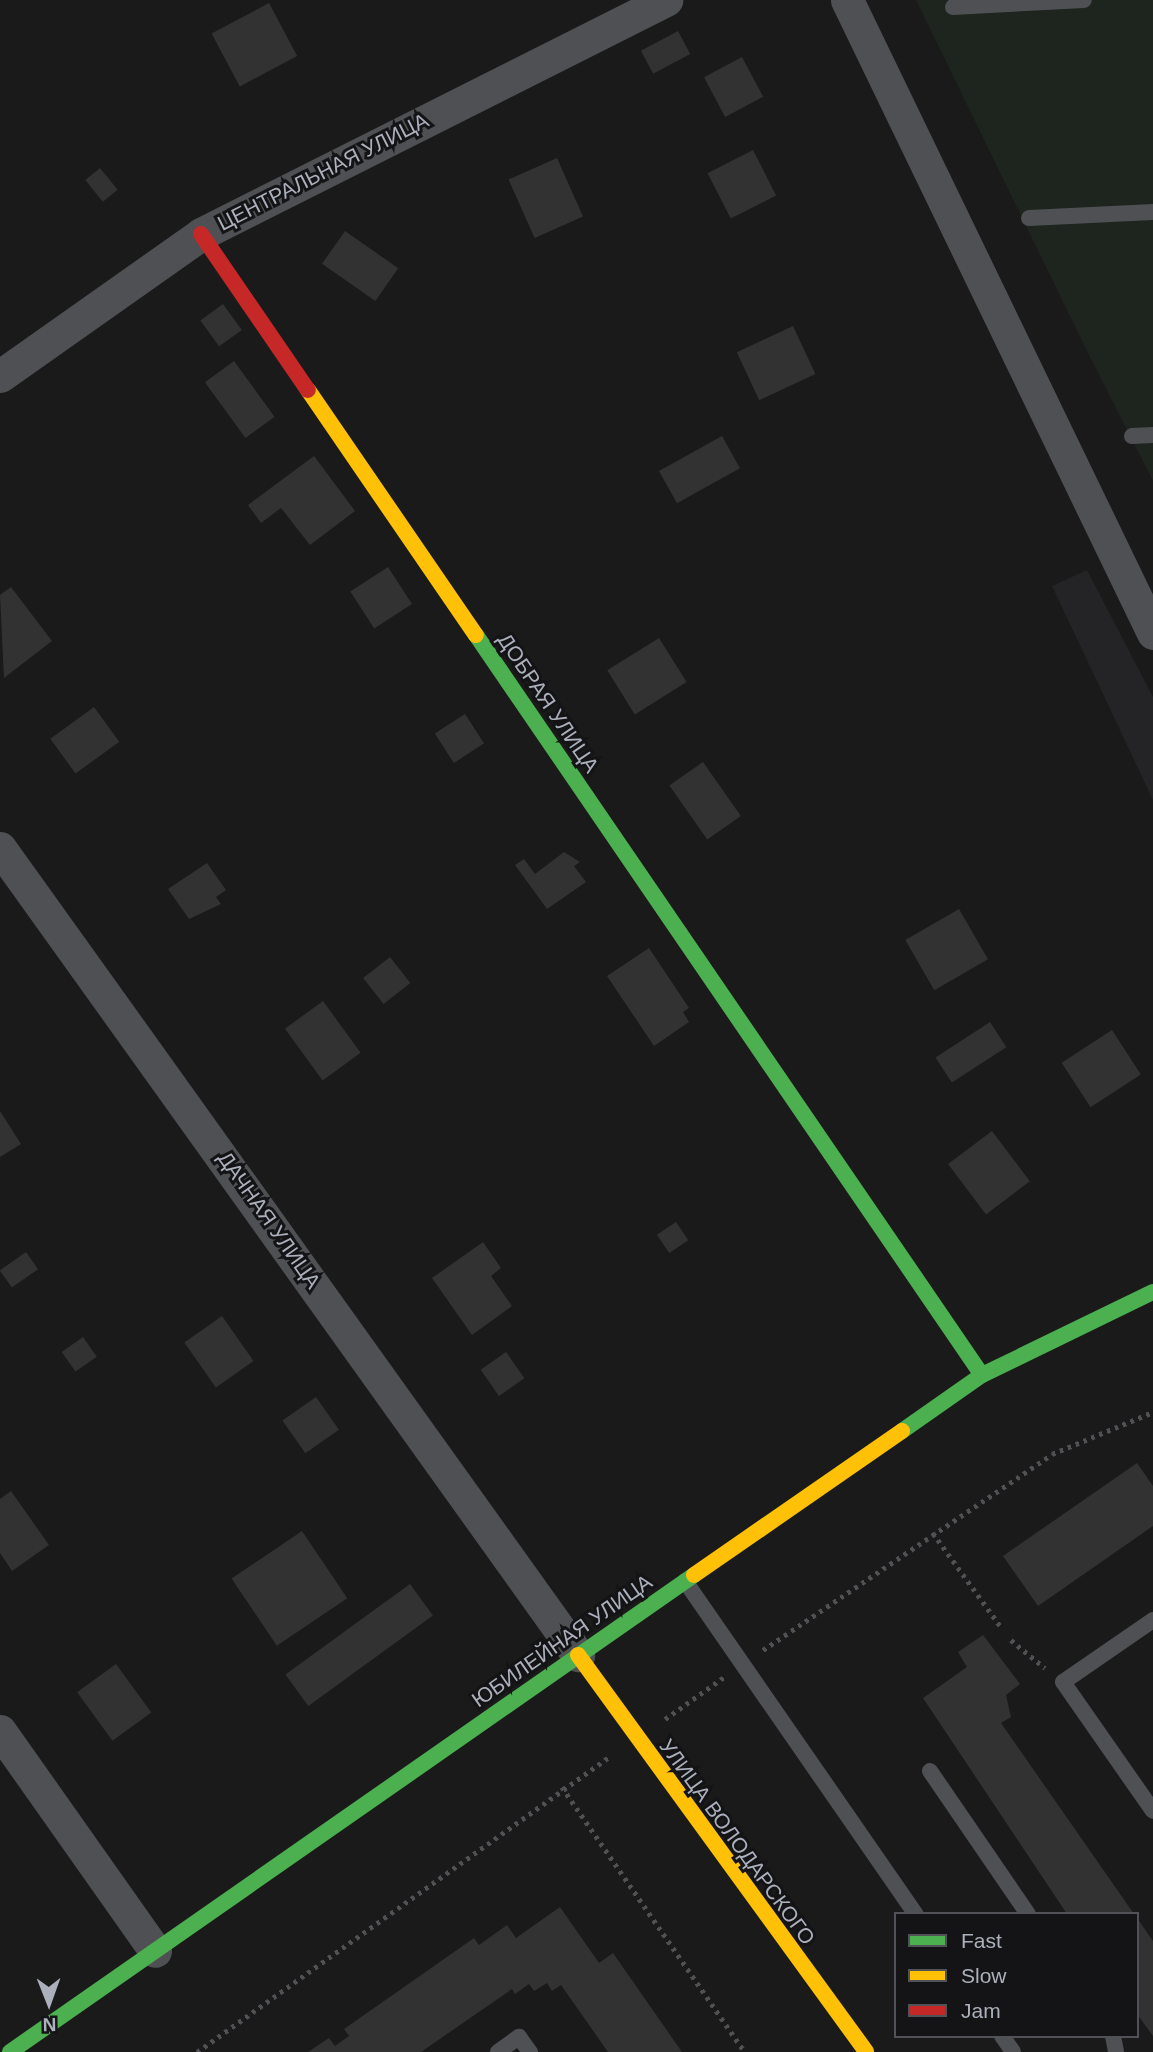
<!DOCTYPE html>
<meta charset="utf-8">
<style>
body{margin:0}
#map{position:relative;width:1153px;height:2052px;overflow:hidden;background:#1a1a1a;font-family:Arial,sans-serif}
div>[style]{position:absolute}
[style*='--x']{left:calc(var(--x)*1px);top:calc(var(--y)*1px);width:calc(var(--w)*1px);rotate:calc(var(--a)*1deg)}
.built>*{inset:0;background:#242426}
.green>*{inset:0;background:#1d251e}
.building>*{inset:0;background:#323232;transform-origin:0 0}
.path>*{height:4.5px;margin-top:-2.25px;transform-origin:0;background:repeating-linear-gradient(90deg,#505155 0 3.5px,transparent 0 8.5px)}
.lane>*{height:16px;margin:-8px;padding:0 8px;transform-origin:8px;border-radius:8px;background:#4e5053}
.street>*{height:33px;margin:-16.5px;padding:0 16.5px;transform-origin:16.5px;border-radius:16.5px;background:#4e5053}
.fast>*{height:16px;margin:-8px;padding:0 8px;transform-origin:8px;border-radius:8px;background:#4caf50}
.slow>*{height:16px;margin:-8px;padding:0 8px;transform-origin:8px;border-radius:8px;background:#ffc107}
.jam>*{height:16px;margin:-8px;padding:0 8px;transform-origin:8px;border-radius:8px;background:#c62828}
span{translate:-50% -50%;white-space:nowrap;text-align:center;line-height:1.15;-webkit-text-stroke:6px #141416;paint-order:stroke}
.street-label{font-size:21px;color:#abb0bc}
.legend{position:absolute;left:894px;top:1912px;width:245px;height:126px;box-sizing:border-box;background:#141416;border:2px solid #505258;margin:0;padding:9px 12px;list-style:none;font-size:21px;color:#abb0bc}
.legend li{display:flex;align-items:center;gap:14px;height:35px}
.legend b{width:35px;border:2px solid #505258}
.north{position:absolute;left:14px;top:1968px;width:70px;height:70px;-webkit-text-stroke:5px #141416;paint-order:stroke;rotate:179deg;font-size:19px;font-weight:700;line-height:28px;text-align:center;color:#abb0bc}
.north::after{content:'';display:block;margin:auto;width:24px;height:32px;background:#abb0bc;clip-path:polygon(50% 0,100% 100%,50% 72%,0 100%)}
</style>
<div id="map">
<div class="built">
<i style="clip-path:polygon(1087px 570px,1153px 697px,1153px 800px,1052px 586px)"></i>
</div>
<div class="green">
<i style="clip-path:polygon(916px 0,1153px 0,1153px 481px,1086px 349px)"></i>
</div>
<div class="building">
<i style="left:269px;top:3px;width:60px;height:65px;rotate:62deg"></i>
<i style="left:678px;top:31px;width:26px;height:42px;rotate:62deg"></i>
<i style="left:742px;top:57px;width:45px;height:43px;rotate:62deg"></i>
<i style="left:753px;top:150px;width:51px;height:51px;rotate:63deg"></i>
<i style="left:557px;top:158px;width:64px;height:53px;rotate:66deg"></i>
<i style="left:100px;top:168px;width:28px;height:19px;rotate:51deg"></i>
<i style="left:345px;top:231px;width:65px;height:40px;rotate:35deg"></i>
<i style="left:223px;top:304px;width:32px;height:28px;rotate:54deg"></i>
<i style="left:793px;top:326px;width:53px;height:62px;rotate:65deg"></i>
<i style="left:234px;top:361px;width:69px;height:36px;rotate:54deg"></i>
<i style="left:722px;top:436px;width:37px;height:72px;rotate:61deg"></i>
<i style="clip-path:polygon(314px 456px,355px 511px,310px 545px,281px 508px,261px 523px,248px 505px)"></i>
<i style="left:388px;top:567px;width:44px;height:45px;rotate:57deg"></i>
<i style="clip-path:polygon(11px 587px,52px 641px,4px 678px,0 595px)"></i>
<i style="left:659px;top:638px;width:52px;height:61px;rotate:58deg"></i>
<i style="left:94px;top:707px;width:43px;height:54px;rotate:54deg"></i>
<i style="left:465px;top:714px;width:35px;height:36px;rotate:57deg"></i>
<i style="left:703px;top:762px;width:66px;height:41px;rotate:55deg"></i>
<i style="clip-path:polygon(564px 852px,580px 862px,574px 866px,586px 882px,547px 909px,515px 865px,524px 859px,535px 874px)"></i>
<i style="clip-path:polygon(207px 863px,226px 890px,216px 897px,221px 904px,189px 919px,168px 889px)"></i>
<i style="left:959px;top:909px;width:58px;height:62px;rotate:60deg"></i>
<i style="clip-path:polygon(649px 948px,689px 1008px,683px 1012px,689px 1022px,654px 1046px,607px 976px)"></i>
<i style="left:390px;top:957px;width:33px;height:34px;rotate:52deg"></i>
<i style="left:323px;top:1001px;width:64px;height:47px;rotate:54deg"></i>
<i style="left:990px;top:1022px;width:30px;height:65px;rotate:57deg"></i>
<i style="left:1112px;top:1030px;width:53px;height:60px;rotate:57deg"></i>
<i style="clip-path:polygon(0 1111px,21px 1144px,0 1157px)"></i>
<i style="left:992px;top:1131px;width:63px;height:55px;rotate:53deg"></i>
<i style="left:676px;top:1222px;width:22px;height:23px;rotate:56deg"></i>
<i style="clip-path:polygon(483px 1242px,501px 1268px,491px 1276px,512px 1306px,472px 1335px,432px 1278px)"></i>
<i style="left:26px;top:1252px;width:21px;height:32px;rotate:55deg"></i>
<i style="left:222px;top:1316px;width:55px;height:46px;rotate:55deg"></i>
<i style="left:83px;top:1337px;width:24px;height:26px;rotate:55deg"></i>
<i style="left:506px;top:1352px;width:32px;height:31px;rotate:55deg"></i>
<i style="left:316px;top:1397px;width:40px;height:41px;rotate:55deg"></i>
<i style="clip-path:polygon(1137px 1463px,1153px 1486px,1153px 1526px,1038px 1606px,1003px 1556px)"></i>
<i style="clip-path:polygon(11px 1491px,49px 1545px,12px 1571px,0 1553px,0 1499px)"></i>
<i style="left:302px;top:1531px;width:81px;height:85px;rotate:56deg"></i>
<i style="left:410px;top:1584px;width:39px;height:154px;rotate:54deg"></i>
<i style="clip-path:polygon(983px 1635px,1020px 1684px,1006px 1695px,1011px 1717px,1001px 1723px,1134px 1914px,1067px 1914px,923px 1698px,967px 1667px,958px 1652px)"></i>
<i style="left:116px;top:1664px;width:60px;height:48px;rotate:54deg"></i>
<i style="clip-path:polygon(560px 1907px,599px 1963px,613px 1953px,682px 2052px,608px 2052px,561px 1985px,552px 1991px,547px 1983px,534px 1991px,529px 1984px,515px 1994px,512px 1989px,421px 2052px,308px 2052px,329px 2038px,335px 2046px,349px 2036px,344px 2029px,474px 1938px,479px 1945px,507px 1925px,516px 1938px)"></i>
<i style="clip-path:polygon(1137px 1918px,1153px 1941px,1153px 2036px,1137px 2014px)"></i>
</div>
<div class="path">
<i style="--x:933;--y:1533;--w:116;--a:54.1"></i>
<i style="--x:1011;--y:1640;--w:44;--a:39.5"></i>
<i style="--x:763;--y:1650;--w:349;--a:-34.1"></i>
<i style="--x:1052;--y:1454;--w:109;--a:-22.6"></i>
<i style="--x:665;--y:1719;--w:72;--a:-35.4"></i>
<i style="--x:562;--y:1787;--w:322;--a:55.4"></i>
<i style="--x:197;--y:2052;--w:507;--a:-35.6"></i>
</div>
<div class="lane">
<i style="--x:953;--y:7;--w:131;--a:-3.1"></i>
<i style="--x:1029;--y:218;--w:124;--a:-2.8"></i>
<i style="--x:1132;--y:436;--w:21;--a:-3"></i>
<i style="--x:685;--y:1581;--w:405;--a:55.3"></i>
<i style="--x:1153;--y:1620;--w:109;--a:145.4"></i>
<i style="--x:1063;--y:1682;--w:157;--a:55.1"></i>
<i style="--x:930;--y:1771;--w:173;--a:55.6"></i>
<i style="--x:1002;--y:2036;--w:19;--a:55"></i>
<i style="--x:1113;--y:2036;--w:16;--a:79"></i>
<i style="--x:498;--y:2052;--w:26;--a:-36"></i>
<i style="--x:519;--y:2037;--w:19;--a:54"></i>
</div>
<div class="street">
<i style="--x:847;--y:0;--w:703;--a:64.2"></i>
<i style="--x:0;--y:376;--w:246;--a:-35.2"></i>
<i style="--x:201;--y:234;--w:521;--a:-26.71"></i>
<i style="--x:0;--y:848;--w:993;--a:54.39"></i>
<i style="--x:0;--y:1731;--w:269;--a:54.8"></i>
</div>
<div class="fast">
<i style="--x:476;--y:635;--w:896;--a:55.64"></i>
<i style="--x:902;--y:1431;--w:98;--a:-35"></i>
<i style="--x:982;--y:1375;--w:190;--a:-25.9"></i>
<i style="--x:10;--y:2052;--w:834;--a:-34.89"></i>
</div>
<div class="slow">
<i style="--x:308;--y:390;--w:297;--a:55.6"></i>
<i style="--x:694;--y:1575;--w:253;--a:-34.7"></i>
<i style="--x:578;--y:1655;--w:490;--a:54"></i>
</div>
<div class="jam">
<i style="--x:201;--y:234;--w:189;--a:55.6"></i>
</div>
<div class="street-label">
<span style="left:323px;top:172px;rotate:-27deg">ЦЕНТРАЛЬНАЯ УЛИЦА</span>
<span style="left:548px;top:703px;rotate:56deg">ДОБРАЯ УЛИЦА</span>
<span style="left:269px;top:1220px;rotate:55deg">ДАЧНАЯ УЛИЦА</span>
<span style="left:562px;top:1641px;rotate:-35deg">ЮБИЛЕЙНАЯ УЛИЦА</span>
<span style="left:737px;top:1842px;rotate:54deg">УЛИЦА ВОЛОДАРСКОГО</span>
</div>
<ul class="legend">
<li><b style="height:9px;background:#4caf50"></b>Fast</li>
<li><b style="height:9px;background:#ffc107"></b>Slow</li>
<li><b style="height:9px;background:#c62828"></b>Jam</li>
</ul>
<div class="north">N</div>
</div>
